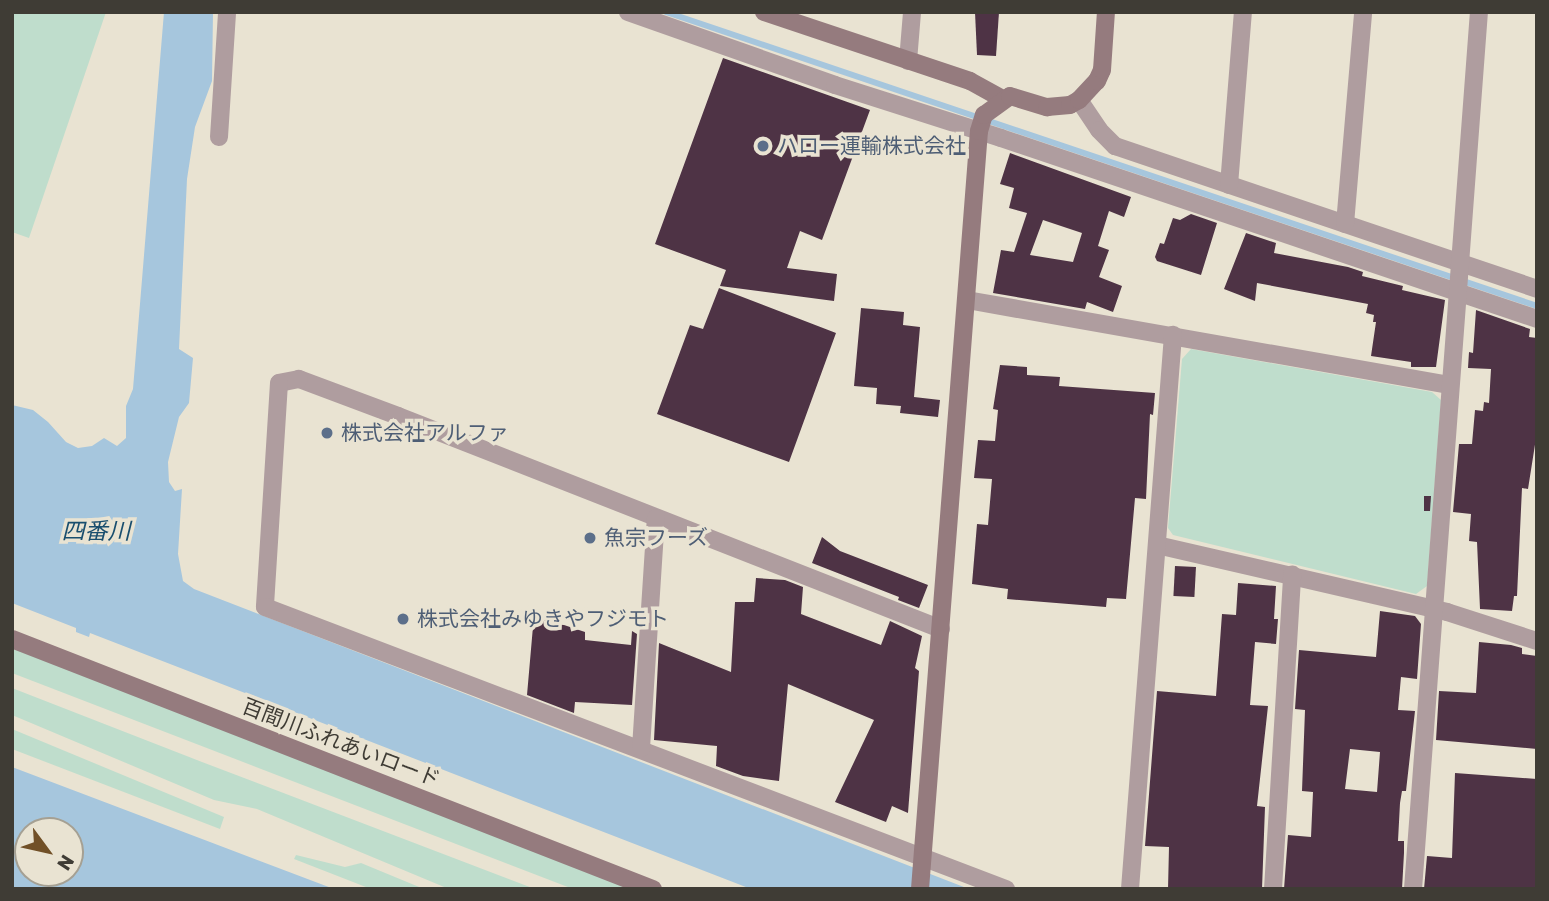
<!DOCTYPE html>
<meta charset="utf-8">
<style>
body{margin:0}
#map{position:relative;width:1549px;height:901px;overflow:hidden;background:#e9e3d2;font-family:Rubik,"Noto Sans JP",sans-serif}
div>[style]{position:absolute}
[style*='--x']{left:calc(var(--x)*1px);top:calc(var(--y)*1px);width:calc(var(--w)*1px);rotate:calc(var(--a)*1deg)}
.green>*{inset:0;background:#bfddcc}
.water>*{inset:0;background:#a6c6dd}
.stream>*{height:6px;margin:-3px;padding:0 3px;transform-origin:3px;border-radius:3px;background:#a6c6dd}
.building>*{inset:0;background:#4e3345;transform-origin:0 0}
.street>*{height:18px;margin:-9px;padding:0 9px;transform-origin:9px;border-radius:9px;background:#af9d9f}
.secondary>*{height:18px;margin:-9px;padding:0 9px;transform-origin:9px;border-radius:9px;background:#957b7e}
.dots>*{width:19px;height:19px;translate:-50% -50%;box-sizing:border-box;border:4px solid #e9e3d2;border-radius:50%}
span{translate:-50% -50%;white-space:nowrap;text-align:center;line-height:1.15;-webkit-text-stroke:7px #e9e3d2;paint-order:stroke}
.service-label{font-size:21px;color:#4e5e75}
.left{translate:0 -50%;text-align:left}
.street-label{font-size:21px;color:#3f3c35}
.water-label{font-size:23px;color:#194e6e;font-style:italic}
.frame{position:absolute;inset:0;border:14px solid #3f3c35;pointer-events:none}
.north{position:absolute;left:14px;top:817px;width:70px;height:70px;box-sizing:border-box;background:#e9e3d2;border:2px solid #a5a093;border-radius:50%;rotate:123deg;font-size:19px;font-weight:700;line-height:28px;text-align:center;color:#3f3c35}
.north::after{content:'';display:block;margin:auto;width:24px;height:32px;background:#715027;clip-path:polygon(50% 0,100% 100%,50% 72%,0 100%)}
</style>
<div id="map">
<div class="green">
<i style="clip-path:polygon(12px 12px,106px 12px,29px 238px,12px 232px)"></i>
<i style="clip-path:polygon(1191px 349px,1432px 392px,1441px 400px,1427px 586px,1416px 594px,1173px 535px,1168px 528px,1182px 359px)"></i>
<i style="clip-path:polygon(12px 648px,634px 889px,573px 889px,12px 673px)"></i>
<i style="clip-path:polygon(12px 688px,202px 762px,535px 889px,449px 889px,257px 809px,214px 800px,12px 715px)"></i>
<i style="clip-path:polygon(12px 729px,224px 817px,220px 829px,12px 749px)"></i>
<i style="clip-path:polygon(296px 855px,345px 867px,361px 863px,424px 889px,371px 889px,294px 859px)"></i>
</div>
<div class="water">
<i style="clip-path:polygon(164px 12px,213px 12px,212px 81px,195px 127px,187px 179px,179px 349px,193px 358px,189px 403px,179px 417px,168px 462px,169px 482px,175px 491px,182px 489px,178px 554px,183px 581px,194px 589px,969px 889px,751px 889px,90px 633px,89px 637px,76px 632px,76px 628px,12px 603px,12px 405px,33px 410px,48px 422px,66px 442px,78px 448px,92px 446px,104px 438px,117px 446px,126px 438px,126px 406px,133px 389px)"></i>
<i style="clip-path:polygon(evenodd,12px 767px,210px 842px,334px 889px,12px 889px,12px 767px,28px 831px,70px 831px,70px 873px,28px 873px,28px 831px)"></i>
</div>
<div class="stream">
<i style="--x:666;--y:12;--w:919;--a:18.65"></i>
</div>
<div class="building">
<i style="clip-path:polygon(975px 12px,999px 12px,996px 56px,977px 55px)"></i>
<i style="clip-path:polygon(723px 58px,870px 110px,822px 240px,800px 231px,787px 268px,837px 274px,834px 301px,720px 286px,726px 270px,655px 244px)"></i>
<i style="clip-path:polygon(evenodd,1010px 153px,1131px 197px,1124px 217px,1109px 211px,1098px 246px,1109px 250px,1099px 277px,1122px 286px,1113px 312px,1087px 302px,1085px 309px,993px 293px,1001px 250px,1014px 252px,1027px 213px,1009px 208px,1014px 188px,1000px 184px,1010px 153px,1043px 220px,1082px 233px,1073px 262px,1030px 255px,1043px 220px)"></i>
<i style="clip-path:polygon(1191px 214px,1217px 223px,1201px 275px,1157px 261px,1155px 257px,1160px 243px,1164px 244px,1173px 218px,1180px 220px)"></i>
<i style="clip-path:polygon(1246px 233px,1276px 243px,1274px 253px,1348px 267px,1363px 272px,1362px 276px,1403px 286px,1402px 290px,1445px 300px,1436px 367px,1411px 367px,1411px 362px,1371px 356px,1376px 322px,1373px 322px,1374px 315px,1366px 313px,1368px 304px,1257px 283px,1255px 301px,1224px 289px)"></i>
<i style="clip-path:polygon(719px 288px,836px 333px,789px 462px,657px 414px,690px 325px,703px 329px)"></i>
<i style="clip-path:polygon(861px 308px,904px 312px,903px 325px,920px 327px,914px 397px,940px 400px,938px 417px,900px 413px,901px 406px,876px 404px,877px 388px,854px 386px)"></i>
<i style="clip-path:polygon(1476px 310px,1530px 329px,1529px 337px,1537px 338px,1537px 432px,1528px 489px,1522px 488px,1517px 596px,1514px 596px,1512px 611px,1480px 609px,1477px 542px,1469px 541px,1471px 514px,1453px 512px,1459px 444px,1472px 444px,1475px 410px,1483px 411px,1484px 402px,1489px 403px,1491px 369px,1468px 368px,1469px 352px,1473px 353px)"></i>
<i style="clip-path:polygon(1000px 365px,1027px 367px,1027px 375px,1060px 377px,1059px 386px,1155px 393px,1153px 415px,1150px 414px,1146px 499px,1135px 498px,1126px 599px,1107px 598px,1106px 607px,1007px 599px,1008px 589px,972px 584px,977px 524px,988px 525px,992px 479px,974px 478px,978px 440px,995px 441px,998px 410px,993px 409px)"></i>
<i style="clip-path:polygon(1424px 496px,1431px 496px,1430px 511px,1424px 511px)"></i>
<i style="clip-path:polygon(822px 537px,840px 551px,928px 585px,919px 608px,898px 600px,899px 597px,812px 563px)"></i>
<i style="left:1175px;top:566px;width:21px;height:30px;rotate:3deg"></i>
<i style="clip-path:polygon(756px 578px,785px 580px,803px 587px,801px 614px,881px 645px,890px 621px,922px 636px,915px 668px,919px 671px,908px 813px,892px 806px,886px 822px,835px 802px,874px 720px,788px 684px,779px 781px,743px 776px,716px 766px,717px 746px,654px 740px,659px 643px,731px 672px,735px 602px,754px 602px)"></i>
<i style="clip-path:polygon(1238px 583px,1276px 586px,1274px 619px,1278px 619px,1276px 644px,1255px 642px,1250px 705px,1268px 706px,1257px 806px,1265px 807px,1262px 889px,1168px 889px,1169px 847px,1145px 846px,1157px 691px,1216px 696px,1222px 614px,1236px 615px)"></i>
<i style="clip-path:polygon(evenodd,1380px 611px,1415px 616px,1421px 624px,1417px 679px,1401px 677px,1398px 710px,1415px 711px,1406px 791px,1402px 791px,1400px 803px,1398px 841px,1404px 841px,1404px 853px,1402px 889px,1284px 889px,1288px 835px,1311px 837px,1313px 792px,1302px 791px,1305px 710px,1295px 709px,1299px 650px,1376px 657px,1380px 611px,1350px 749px,1380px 752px,1377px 792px,1345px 789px,1350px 749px)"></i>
<i style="clip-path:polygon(534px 615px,585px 632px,585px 640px,631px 645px,632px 631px,637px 634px,632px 705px,575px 702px,574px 713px,527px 695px)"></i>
<i style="clip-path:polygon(1479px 642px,1511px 645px,1522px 648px,1522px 654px,1537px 656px,1537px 749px,1436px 740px,1439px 691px,1476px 693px)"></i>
<i style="clip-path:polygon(1455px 773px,1537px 779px,1537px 889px,1424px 889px,1427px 856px,1452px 858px)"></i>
</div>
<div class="street">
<i style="--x:628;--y:12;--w:219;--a:19.4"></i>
<i style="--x:835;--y:85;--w:174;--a:17.7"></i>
<i style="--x:1001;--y:138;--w:566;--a:18.66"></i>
<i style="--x:908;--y:61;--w:49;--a:-85.3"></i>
<i style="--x:1079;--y:100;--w:36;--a:56"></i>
<i style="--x:1099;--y:130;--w:23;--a:45"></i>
<i style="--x:1115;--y:146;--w:446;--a:18.7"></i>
<i style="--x:219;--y:137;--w:125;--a:-86.3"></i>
<i style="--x:1229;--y:185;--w:174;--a:-85.4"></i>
<i style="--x:1345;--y:224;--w:213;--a:-85.1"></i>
<i style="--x:967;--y:300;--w:489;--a:10"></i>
<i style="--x:1157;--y:545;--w:298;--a:13"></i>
<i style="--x:1447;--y:612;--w:95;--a:17.9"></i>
<i style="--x:941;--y:629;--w:583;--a:-158.58"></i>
<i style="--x:398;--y:416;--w:106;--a:-159.5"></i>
<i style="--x:299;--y:379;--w:20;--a:169"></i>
<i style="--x:279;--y:383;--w:224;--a:93.6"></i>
<i style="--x:265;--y:607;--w:793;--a:20.84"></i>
<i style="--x:641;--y:748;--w:230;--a:-86.3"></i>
<i style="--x:1130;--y:889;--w:556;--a:-85.56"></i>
<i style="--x:1273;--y:889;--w:315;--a:-86.5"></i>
<i style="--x:1413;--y:889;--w:879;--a:-85.7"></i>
</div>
<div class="secondary">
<i style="--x:764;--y:12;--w:217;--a:18.5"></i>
<i style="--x:970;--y:81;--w:37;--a:29"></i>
<i style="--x:12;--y:639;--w:688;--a:21.31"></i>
<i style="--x:920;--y:889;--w:760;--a:-85.55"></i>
<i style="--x:979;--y:131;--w:17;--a:-73"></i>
<i style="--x:984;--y:115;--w:32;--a:-36"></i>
<i style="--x:1010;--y:96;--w:39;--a:17"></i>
<i style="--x:1047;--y:107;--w:23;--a:-5"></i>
<i style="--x:1070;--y:105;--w:10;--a:-29"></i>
<i style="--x:1079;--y:100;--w:26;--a:-47"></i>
<i style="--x:1097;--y:81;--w:12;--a:-66"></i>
<i style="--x:1102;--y:70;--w:58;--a:-86.1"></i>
</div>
<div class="dots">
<i style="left:763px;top:146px;background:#5c6f8a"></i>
<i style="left:327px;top:433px;background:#5c6f8a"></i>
<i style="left:590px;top:538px;background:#5c6f8a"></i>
<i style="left:403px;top:619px;background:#5c6f8a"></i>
</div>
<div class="service-label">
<span class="left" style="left:777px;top:146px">ハロー運輸株式会社</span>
<span class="left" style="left:341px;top:433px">株式会社アルファ</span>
<span class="left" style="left:604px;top:538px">魚宗フーズ</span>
<span class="left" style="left:417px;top:619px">株式会社みゆきやフジモト</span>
</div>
<div class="street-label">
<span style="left:341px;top:743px;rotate:21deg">百間川ふれあいロード</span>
</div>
<div class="water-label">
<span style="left:96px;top:531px">四番川</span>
</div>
<div class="frame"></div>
<div class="north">N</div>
</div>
